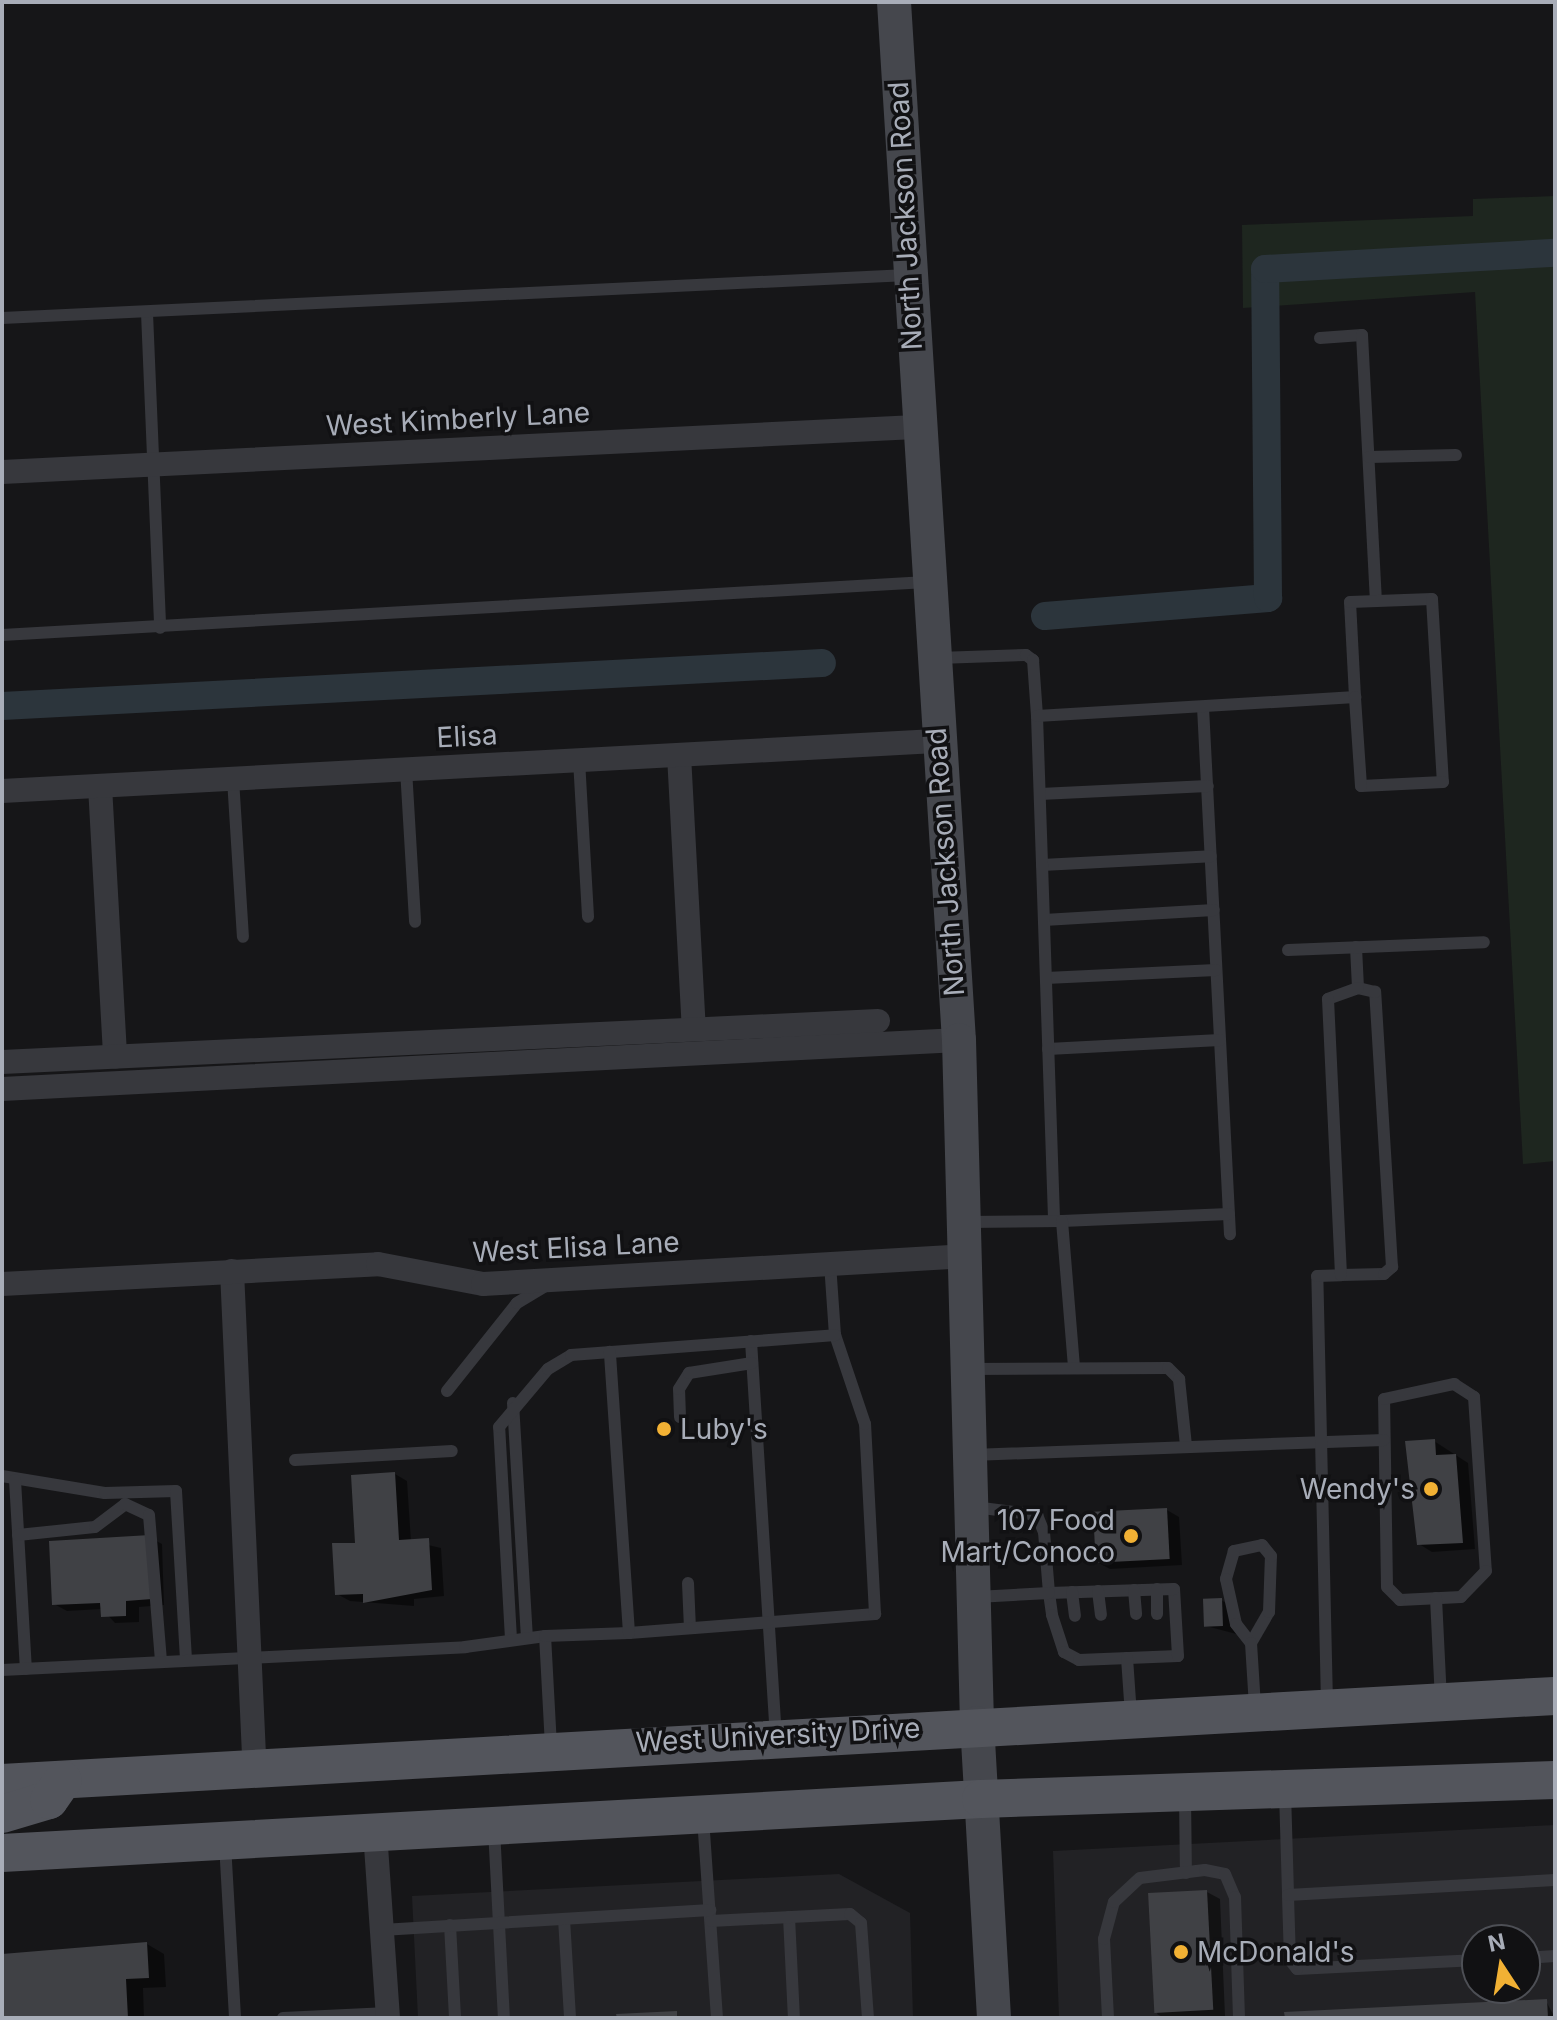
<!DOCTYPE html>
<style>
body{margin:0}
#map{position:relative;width:1557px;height:2020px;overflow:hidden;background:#161618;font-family:Inter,sans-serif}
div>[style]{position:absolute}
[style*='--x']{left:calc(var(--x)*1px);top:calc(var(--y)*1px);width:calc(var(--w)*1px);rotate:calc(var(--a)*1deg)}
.built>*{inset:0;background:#222225}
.green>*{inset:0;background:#1e261f}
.shadow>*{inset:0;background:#0007}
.canal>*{height:28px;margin:-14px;padding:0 14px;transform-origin:14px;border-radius:14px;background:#2c353c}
.building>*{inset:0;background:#404145;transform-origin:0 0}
.lane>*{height:12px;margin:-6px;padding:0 6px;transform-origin:6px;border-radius:6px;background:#37383d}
.street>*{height:24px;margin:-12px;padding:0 12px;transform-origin:12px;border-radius:12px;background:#37383d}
.secondary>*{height:34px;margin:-17px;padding:0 17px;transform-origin:17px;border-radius:17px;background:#45474d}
.primary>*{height:38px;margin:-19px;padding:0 19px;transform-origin:19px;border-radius:19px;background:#53555c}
.dots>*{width:22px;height:22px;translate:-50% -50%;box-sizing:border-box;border:4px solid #111113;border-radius:50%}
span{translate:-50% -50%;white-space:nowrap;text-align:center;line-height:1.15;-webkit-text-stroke:7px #111113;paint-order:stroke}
.street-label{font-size:28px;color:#a8adb8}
.poi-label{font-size:28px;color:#a8adb8}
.left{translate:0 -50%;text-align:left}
.right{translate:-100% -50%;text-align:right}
.frame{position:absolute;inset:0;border:4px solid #a8adb8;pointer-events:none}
.north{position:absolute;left:1461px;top:1924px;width:80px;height:80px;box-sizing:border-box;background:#111113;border:2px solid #4d4f55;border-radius:50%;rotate:348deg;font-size:22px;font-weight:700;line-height:32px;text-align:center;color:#a8adb8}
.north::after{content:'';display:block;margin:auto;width:28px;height:36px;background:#f2b134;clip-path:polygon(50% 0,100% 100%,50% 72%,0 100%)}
</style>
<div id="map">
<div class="built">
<i style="clip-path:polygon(evenodd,1555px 1825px,1555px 2018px,1059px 2018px,1053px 1851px,1555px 1825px,1477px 1940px,1525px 1940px,1525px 1988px,1477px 1988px,1477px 1940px)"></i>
<i style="clip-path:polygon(839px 1874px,910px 1913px,913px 2018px,418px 2018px,412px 1896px)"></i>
</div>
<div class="green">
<i style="clip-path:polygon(1555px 196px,1555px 1161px,1523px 1164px,1475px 292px,1243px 308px,1242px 225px,1473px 216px,1473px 199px)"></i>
</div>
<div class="shadow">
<i style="clip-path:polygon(1434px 1441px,1468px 1463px,1475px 1549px,1432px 1552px,1419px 1544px)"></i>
<i style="clip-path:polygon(395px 1474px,407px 1481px,411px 1541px,441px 1548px,444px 1596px,414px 1599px,414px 1606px,350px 1601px,337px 1594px)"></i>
<i style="clip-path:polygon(1167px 1510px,1179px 1517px,1182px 1565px,1110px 1569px,1097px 1562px)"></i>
<i style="clip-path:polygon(149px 1537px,162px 1544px,164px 1605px,139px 1607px,139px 1622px,115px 1623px,102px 1609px,67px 1611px,54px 1604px)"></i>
<i style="clip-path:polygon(1221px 1600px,1238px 1610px,1240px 1635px,1206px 1626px)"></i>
<i style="clip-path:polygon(1207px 1892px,1220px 1899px,1225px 2016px,1164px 2018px,1157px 2014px)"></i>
<i style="clip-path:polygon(147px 1944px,164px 1954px,166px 1987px,143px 1988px,144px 2018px,2px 2018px,2px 1955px)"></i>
<i style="clip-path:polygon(1546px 2001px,1555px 2018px,1287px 2018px)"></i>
</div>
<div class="canal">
<i style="--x:1045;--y:616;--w:224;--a:-4.6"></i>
<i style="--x:1268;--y:598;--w:329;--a:-90.5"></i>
<i style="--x:1265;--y:269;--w:290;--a:-3.2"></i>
<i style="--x:2;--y:706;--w:821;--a:-3"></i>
</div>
<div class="building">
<i style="clip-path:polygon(1435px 1439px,1436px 1455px,1456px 1454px,1463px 1543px,1417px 1545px,1405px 1441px)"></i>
<i style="clip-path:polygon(395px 1472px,399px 1540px,429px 1538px,432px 1590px,363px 1603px,363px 1594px,335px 1595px,332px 1543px,355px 1543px,351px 1475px)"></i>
<i style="left:1167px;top:1508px;width:51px;height:74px;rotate:87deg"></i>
<i style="clip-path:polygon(150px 1535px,152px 1599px,126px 1601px,126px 1616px,101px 1617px,100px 1603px,52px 1605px,49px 1541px)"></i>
<i style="left:1222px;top:1598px;width:28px;height:19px;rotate:88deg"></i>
<i style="left:1207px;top:1890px;width:120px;height:59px;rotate:87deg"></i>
<i style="clip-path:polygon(147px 1942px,149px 1978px,126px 1979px,128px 2018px,2px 2018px,2px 1954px)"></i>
<i style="clip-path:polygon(1547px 1999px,1548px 2018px,1285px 2018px,1284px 2012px)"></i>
<i style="clip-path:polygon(677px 2011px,677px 2018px,617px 2018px,616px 2014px)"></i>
</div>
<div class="lane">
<i style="--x:147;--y:313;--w:315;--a:87.6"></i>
<i style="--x:2;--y:318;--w:907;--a:-2.72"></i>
<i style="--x:1320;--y:338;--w:42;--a:-4.1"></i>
<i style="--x:1362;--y:335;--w:266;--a:87"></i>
<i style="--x:1369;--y:457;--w:87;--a:-1.3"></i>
<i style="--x:2;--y:635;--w:926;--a:-3.28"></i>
<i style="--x:938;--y:658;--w:88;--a:-2"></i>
<i style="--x:1026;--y:655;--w:9;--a:36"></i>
<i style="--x:1033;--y:660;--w:56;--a:85.9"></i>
<i style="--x:1203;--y:707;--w:528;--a:87.07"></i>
<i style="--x:579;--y:760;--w:157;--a:86.7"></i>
<i style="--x:406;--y:769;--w:153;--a:86.6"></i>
<i style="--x:233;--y:779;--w:158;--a:86.4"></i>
<i style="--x:1040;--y:794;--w:168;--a:-2.7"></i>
<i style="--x:1042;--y:865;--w:169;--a:-3"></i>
<i style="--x:1044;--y:920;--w:170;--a:-3.4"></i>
<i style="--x:1356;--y:947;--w:41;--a:87.2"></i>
<i style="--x:1288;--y:950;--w:196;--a:-2.3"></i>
<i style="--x:1046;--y:978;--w:170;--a:-2.7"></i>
<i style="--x:1048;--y:1049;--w:172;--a:-3"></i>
<i style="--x:1054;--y:1218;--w:502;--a:-91.94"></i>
<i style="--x:1037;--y:716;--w:319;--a:-3.4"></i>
<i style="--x:1355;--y:697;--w:95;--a:-93"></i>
<i style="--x:1350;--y:602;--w:82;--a:-2.1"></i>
<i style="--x:1432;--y:599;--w:183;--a:86.6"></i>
<i style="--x:1443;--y:782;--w:82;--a:177.2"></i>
<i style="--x:1361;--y:786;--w:89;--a:-93.9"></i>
<i style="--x:1062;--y:1221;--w:167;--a:-2.4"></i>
<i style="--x:966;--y:1222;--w:96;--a:-0.6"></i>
<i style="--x:1062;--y:1221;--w:147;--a:85.3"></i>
<i style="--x:751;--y:1341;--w:396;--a:86.4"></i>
<i style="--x:969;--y:1369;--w:199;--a:-0.3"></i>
<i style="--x:1168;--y:1368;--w:16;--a:45"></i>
<i style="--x:1179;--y:1379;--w:67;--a:84"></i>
<i style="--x:1454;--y:1384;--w:24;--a:33"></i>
<i style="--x:1474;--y:1397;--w:174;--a:86.1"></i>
<i style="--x:1486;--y:1571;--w:36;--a:134"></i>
<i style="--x:1461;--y:1597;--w:61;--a:177.2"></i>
<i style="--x:1400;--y:1600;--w:18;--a:-135"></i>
<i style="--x:1387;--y:1587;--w:188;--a:-90.9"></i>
<i style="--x:1384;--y:1399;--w:72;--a:-12.1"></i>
<i style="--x:447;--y:1391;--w:112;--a:-51.5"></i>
<i style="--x:517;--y:1303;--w:33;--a:-31"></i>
<i style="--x:513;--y:1403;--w:234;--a:86.6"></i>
<i style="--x:680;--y:1417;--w:28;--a:-92"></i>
<i style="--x:679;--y:1389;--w:19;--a:-58"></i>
<i style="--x:689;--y:1373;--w:64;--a:-9"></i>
<i style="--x:972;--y:1455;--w:412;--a:-2.1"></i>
<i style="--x:295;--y:1460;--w:157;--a:-3.3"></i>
<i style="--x:2;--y:1476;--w:104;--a:9.4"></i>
<i style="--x:105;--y:1493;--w:71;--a:-1.6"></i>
<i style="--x:176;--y:1491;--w:169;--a:86.6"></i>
<i style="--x:15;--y:1480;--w:189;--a:86.7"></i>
<i style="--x:974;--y:1507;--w:64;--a:7.2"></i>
<i style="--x:1037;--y:1515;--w:18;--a:68"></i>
<i style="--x:1044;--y:1532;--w:61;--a:85.3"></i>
<i style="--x:1049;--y:1593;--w:22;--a:82"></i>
<i style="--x:1052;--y:1615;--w:39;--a:72"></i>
<i style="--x:1064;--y:1652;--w:17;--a:28"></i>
<i style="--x:1079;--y:1660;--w:99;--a:-2.3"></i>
<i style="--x:1178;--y:1656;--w:67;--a:-93.4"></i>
<i style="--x:1174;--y:1589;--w:125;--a:178.2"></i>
<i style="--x:1049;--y:1593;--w:73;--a:176.9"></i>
<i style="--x:18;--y:1535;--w:77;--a:-5.9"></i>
<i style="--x:95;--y:1527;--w:38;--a:-37"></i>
<i style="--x:125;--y:1504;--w:26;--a:25"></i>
<i style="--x:149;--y:1515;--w:146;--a:85.3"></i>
<i style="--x:688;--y:1583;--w:45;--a:87.5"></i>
<i style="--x:1157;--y:1589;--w:25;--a:90"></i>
<i style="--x:1134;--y:1590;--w:24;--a:85"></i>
<i style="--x:1098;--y:1591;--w:24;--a:83"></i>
<i style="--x:1072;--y:1592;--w:24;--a:83"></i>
<i style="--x:1436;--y:1598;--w:101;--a:87.2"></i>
<i style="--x:629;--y:1633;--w:247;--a:-4.4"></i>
<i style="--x:875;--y:1614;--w:190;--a:-93"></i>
<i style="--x:865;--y:1424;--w:94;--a:-108.6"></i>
<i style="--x:835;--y:1335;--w:71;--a:-94"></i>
<i style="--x:511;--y:1639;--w:212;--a:-93.2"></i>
<i style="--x:499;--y:1427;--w:76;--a:-49.8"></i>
<i style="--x:548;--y:1369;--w:27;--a:-31"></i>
<i style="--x:571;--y:1355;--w:265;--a:-4.3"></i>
<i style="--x:1251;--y:1643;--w:36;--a:-60"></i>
<i style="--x:1269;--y:1612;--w:56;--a:-88"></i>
<i style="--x:1271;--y:1556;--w:14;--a:-129"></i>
<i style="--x:1262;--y:1545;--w:29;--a:168"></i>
<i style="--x:1234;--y:1551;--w:29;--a:106"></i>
<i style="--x:1226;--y:1579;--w:46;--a:77.5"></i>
<i style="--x:1236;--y:1624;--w:24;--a:52"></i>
<i style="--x:1251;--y:1643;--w:64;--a:86.4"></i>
<i style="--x:1127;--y:1658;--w:57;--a:86"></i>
<i style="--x:2;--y:1670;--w:464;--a:-2.8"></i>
<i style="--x:465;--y:1647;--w:81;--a:-7.8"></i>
<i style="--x:1327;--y:1703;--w:427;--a:-91.3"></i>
<i style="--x:1317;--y:1276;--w:24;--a:-2"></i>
<i style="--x:1341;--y:1275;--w:43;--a:-1.3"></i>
<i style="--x:1384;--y:1274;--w:11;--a:-41"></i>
<i style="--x:1392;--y:1267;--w:276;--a:-93.5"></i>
<i style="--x:1375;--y:992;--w:17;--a:-167"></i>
<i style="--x:1358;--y:988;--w:32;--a:160"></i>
<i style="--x:1328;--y:999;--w:276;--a:87.3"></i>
<i style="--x:551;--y:1746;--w:110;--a:-93.1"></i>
<i style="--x:545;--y:1636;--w:84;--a:-2"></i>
<i style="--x:629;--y:1633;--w:282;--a:-93.9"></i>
<i style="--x:1285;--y:1792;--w:103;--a:88.3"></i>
<i style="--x:1185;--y:1796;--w:77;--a:89.3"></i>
<i style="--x:703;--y:1818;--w:200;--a:86"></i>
<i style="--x:494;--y:1829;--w:189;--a:87"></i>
<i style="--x:225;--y:1844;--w:174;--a:86.7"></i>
<i style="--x:789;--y:1917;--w:101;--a:87.2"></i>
<i style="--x:564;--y:1919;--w:99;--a:86.5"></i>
<i style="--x:711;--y:1921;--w:139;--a:-2.9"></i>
<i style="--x:850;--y:1914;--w:14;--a:39"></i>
<i style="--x:861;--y:1923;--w:95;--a:85.8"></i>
<i style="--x:450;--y:1925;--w:93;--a:86.9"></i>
<i style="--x:382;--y:1930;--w:329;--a:-3.5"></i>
<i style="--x:1525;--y:1958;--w:30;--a:-4"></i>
<i style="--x:1477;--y:1960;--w:180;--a:177.1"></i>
<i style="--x:1297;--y:1969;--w:11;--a:-128"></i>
<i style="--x:1290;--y:1960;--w:65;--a:-91.8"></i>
<i style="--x:1288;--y:1895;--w:267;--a:-3.2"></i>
<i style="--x:283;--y:2018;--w:105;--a:-2.7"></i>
<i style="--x:1108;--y:2018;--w:79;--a:-92.9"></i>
<i style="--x:1104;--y:1939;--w:38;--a:-75"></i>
<i style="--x:1114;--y:1902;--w:35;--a:-43"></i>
<i style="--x:1140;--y:1878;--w:65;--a:-7"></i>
<i style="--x:1205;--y:1870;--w:20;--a:11"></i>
<i style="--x:1225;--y:1874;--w:25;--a:67"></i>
<i style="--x:1235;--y:1897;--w:121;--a:88.1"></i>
</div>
<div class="street">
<i style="--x:2;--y:472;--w:915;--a:-2.82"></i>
<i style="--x:679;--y:755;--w:274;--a:86.9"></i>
<i style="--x:100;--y:786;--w:271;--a:86.8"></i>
<i style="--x:2;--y:791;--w:935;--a:-3.06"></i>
<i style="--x:2;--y:1062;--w:877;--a:-2.68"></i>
<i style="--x:2;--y:1089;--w:958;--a:-2.93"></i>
<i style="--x:232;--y:1271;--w:498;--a:87.4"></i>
<i style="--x:2;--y:1284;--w:377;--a:-3"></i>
<i style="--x:378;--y:1264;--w:107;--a:10.8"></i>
<i style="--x:483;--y:1284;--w:481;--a:-3.3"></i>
<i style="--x:375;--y:1832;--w:186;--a:86"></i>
</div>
<div class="secondary">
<i style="--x:894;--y:2;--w:1040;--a:86.42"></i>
<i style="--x:959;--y:1040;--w:683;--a:88.49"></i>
<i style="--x:977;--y:1723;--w:295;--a:86.7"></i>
</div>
<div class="primary">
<i style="--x:2;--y:1783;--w:1555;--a:-3.21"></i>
<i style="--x:2;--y:1814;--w:49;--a:-16.6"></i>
<i style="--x:49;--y:1800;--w:24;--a:-55"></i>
<i style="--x:2;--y:1853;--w:980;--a:-3.16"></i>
<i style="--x:981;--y:1799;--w:574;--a:-1.9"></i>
</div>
<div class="dots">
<i style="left:664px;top:1429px;background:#f2b134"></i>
<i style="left:1431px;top:1489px;background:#f2b134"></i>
<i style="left:1131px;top:1536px;background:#f2b134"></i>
<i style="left:1181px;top:1952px;background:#f2b134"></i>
</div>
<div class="street-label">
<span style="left:905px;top:216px;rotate:-93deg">North Jackson Road</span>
<span style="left:458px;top:419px;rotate:-3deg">West Kimberly Lane</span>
<span style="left:467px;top:736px;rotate:-3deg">Elisa</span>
<span style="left:945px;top:862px;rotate:-94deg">North Jackson Road</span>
<span style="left:576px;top:1247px;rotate:-3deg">West Elisa Lane</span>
<span style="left:778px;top:1735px;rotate:-3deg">West University Drive</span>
</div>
<div class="poi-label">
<span class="left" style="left:680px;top:1429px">Luby's</span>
<span class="right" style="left:1415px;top:1489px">Wendy's</span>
<span class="right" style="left:1115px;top:1536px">107 Food<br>Mart/Conoco</span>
<span class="left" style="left:1197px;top:1952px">McDonald's</span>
</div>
<div class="frame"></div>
<div class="north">N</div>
</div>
